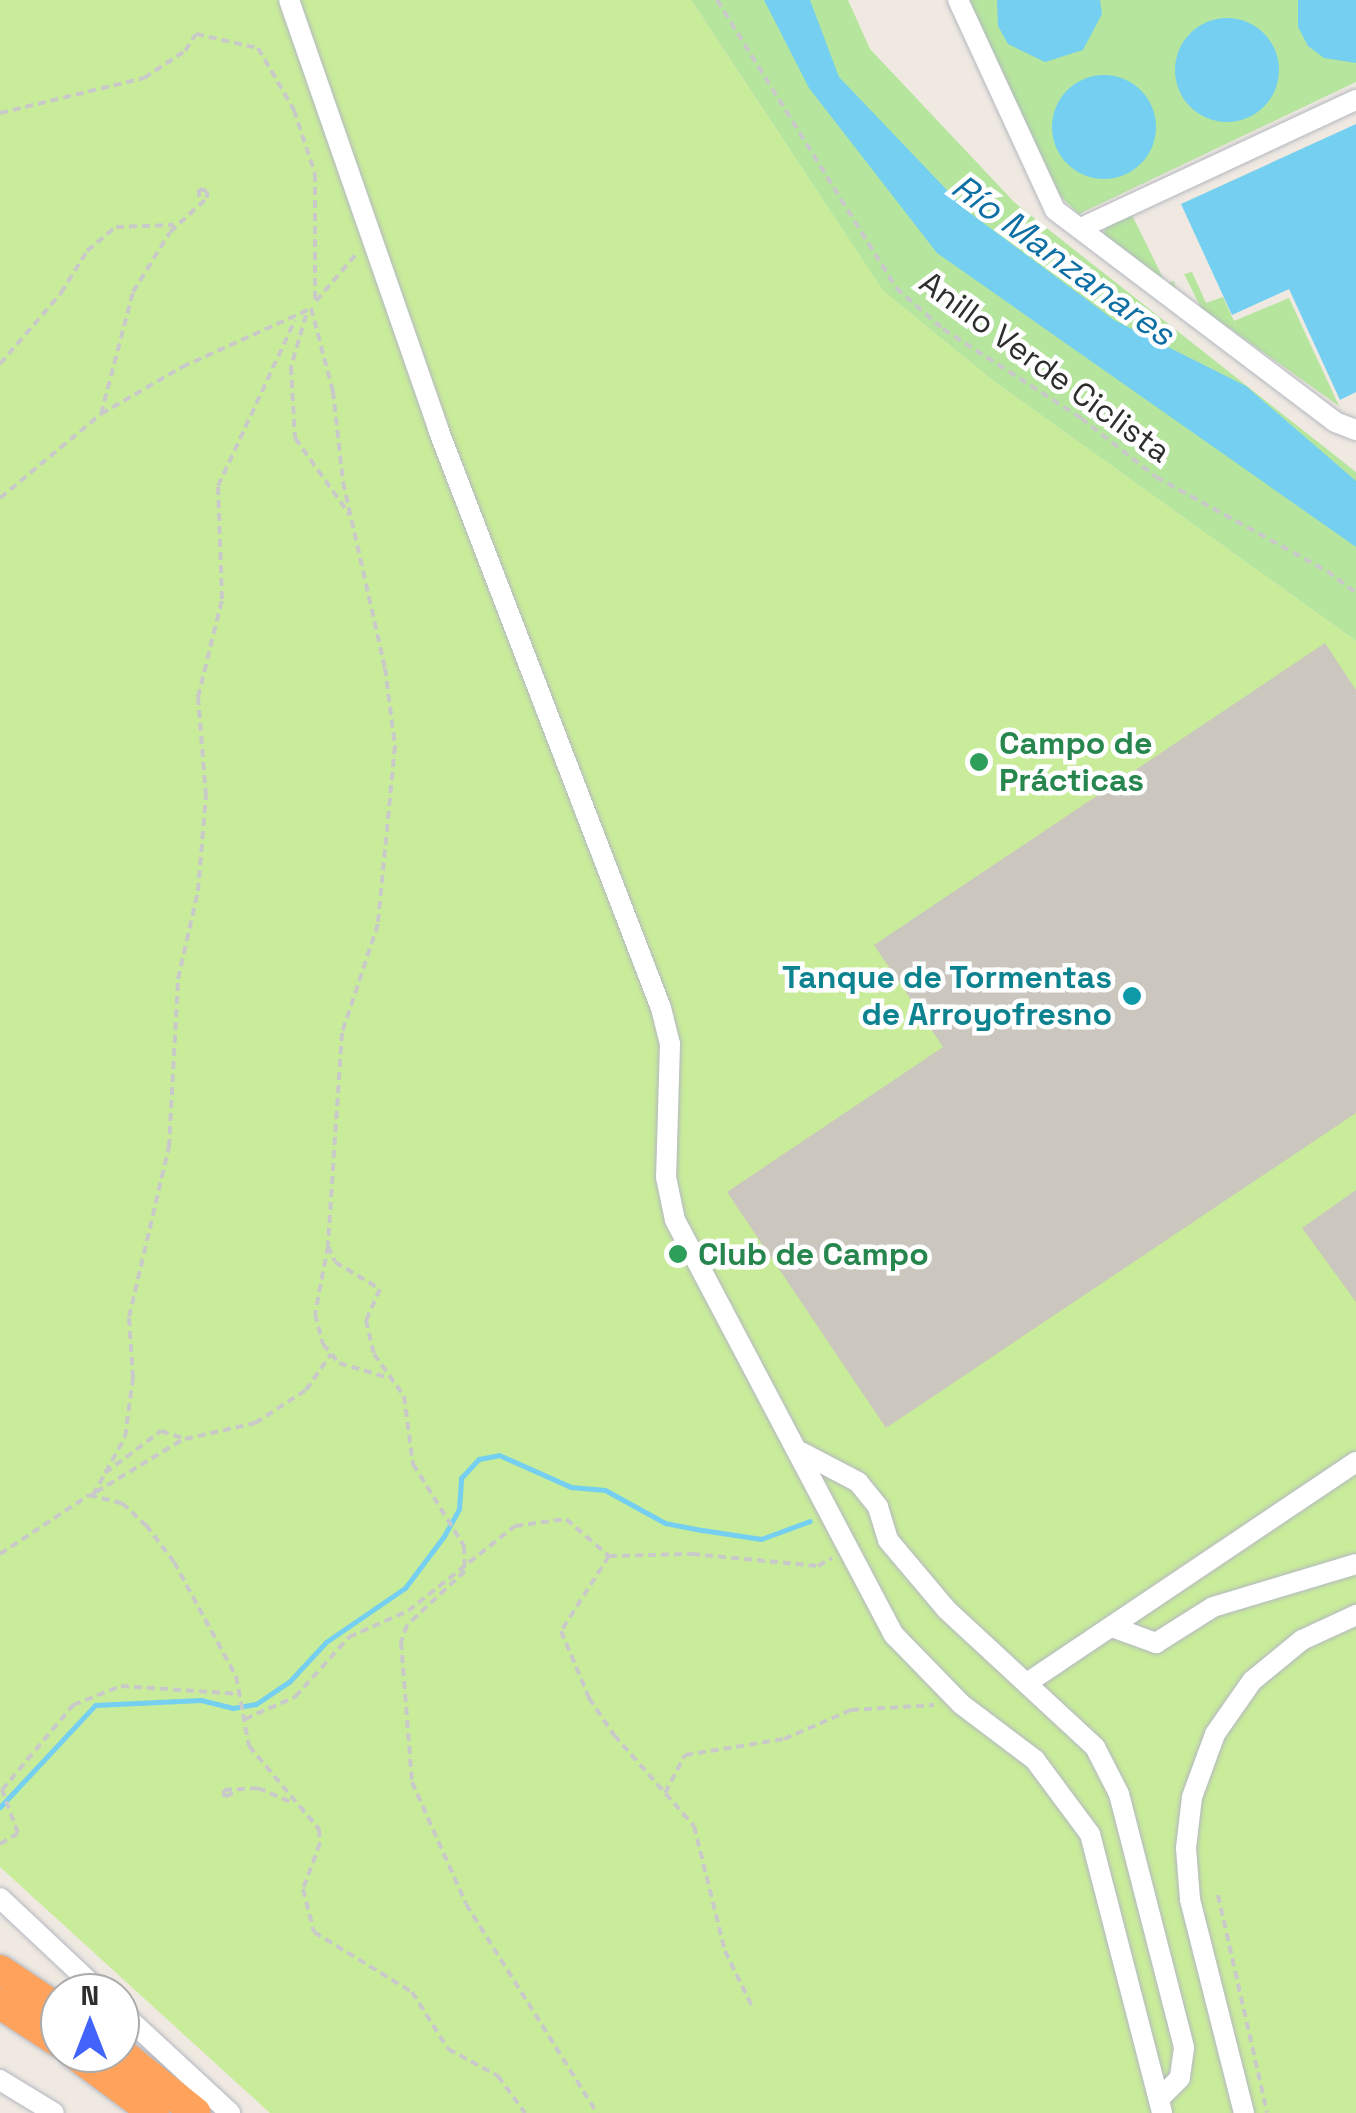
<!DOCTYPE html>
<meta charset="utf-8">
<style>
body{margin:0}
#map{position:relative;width:1356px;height:2113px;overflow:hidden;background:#efe9e1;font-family:"Space Grotesk",sans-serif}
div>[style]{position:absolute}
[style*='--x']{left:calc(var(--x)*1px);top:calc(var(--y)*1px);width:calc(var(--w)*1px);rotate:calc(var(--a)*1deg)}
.green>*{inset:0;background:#b6e59e}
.pitch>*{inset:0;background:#c9ec9a}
.water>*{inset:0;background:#75cff0}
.round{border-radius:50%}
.stream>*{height:5px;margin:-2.5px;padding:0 2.5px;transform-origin:2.5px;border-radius:2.5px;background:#75cff0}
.building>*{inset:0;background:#cbc7bf}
.path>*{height:4px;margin-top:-2px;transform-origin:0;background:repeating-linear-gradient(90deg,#c9c9c9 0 8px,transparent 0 13px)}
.roads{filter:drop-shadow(0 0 2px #b4b7c1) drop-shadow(0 0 2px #b4b7c1)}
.minor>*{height:20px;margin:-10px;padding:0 10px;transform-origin:10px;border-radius:10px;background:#fff}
.highway>*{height:30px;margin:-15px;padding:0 15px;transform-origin:15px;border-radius:15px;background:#ffa35c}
.dots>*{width:28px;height:28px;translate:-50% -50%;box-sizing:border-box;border:5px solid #fff;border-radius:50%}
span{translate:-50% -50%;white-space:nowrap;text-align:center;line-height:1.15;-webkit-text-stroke:9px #fff;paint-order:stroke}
.street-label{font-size:32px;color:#2e2e2e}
.leisure-label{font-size:32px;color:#27864d;font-weight:700}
.left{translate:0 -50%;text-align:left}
.culture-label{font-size:32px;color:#0d838f;font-weight:700}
.right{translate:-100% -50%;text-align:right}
.water-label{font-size:35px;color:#0d6fa3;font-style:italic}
.north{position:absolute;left:40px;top:1973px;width:100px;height:100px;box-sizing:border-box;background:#fff;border:2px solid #ababab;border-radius:50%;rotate:0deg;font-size:28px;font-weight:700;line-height:40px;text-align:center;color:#2e2e2e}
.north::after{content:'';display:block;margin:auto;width:35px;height:45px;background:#4264fb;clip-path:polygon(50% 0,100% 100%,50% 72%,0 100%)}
</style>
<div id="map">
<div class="green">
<i style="clip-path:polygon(691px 0,848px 0,870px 49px,1015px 203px,1356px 472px,1356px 641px,996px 383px,883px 291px)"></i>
<i style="clip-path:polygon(968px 0,1356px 0,1356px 82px,1079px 214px,1060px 196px)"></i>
<i style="clip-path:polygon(1131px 213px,1166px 284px,1174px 281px,1177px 293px,1103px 238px,1106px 225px)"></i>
<i style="clip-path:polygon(1192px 272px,1206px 303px,1223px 297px,1234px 321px,1289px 298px,1339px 406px,1201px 308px,1184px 274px)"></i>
</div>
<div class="pitch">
<i style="clip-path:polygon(0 0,691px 0,883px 291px,996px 383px,1356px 641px,1356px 2113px,270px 2113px,0 1867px)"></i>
</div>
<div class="water">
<i style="clip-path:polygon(764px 0,810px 0,839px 77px,966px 210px,1114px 320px,1246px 386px,1356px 481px,1356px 547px,937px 253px,809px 88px)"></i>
<i style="clip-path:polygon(997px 0,1100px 0,1102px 14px,1083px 50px,1045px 62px,1008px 44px,998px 26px)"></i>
<i style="clip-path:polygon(1298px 0,1356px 0,1356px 63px,1324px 58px,1308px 46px,1298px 27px)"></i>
<i class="round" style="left:1175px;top:18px;width:104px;height:104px"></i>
<i class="round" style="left:1052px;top:75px;width:104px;height:104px"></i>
<i style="clip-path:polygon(1356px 124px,1356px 392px,1340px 400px,1289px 289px,1232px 315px,1181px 204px)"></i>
</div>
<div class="stream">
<i style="--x:0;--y:1807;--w:139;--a:-47"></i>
<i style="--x:95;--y:1705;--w:106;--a:-2.7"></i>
<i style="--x:201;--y:1700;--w:33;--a:14"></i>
<i style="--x:233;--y:1708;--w:23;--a:-10"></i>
<i style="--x:256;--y:1704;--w:40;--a:-34"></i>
<i style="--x:289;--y:1682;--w:54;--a:-47.2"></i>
<i style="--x:326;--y:1642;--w:96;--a:-34.4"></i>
<i style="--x:405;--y:1588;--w:65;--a:-53.1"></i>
<i style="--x:444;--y:1536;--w:31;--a:-61"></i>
<i style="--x:459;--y:1509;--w:31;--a:-86"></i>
<i style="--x:461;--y:1478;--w:26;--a:-47"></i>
<i style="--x:479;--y:1459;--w:20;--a:-11"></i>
<i style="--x:499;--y:1455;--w:79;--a:24"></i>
<i style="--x:571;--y:1487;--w:34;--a:5"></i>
<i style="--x:605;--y:1490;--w:68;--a:28.8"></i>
<i style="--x:665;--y:1523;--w:38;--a:11"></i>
<i style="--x:702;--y:1530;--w:60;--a:8.7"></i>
<i style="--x:761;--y:1539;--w:52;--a:-20.2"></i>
</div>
<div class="building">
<i style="clip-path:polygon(1325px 643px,1356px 690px,1356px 1113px,886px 1428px,727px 1192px,943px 1047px,874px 945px)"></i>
<i style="clip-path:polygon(1356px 1190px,1356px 1302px,1302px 1228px)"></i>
</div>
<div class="path">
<i style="--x:717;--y:0;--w:339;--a:58.1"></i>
<i style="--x:896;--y:288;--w:62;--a:41.1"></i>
<i style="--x:943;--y:329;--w:164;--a:32.8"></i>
<i style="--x:1081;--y:418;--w:95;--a:38.2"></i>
<i style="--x:1156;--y:477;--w:195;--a:28.8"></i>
<i style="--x:1327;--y:571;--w:36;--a:37"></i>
<i style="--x:0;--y:113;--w:148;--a:-13.7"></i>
<i style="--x:144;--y:78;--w:49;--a:-33.4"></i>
<i style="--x:185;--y:51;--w:20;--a:-57"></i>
<i style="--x:196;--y:34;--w:64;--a:12.7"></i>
<i style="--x:258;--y:48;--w:72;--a:59.9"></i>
<i style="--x:294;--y:110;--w:67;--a:71.8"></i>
<i style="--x:315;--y:174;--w:129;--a:90"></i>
<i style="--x:316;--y:301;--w:65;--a:-49.4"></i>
<i style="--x:311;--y:308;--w:86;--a:75.2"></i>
<i style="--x:333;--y:391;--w:92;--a:83.7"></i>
<i style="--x:343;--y:482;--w:191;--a:77.3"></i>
<i style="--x:385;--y:668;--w:79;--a:82.7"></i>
<i style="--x:395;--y:746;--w:179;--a:95.5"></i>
<i style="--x:378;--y:924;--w:115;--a:108.3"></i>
<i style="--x:342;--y:1033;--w:213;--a:93.8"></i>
<i style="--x:328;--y:1246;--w:17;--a:66"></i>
<i style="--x:335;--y:1262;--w:52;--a:31"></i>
<i style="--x:380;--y:1289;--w:34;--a:114"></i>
<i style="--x:366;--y:1320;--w:35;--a:77"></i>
<i style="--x:374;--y:1354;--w:52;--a:54.5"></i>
<i style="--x:404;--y:1396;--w:69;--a:82.5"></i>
<i style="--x:413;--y:1464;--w:97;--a:58.1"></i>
<i style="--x:464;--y:1546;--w:25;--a:88"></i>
<i style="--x:465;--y:1571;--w:79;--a:137"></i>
<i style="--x:407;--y:1625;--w:18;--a:109"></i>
<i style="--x:401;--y:1642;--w:140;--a:85.5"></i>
<i style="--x:412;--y:1782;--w:133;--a:66.1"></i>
<i style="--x:466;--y:1904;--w:247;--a:57.9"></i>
<i style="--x:306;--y:315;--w:54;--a:106.1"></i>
<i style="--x:291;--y:367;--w:71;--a:86.8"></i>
<i style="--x:295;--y:438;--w:95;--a:54.5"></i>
<i style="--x:0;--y:364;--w:94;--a:-49.3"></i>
<i style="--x:61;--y:293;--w:49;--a:-58.2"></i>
<i style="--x:87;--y:251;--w:38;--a:-40"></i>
<i style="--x:116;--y:227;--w:58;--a:-2"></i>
<i style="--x:101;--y:414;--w:126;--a:-75.3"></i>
<i style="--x:133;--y:292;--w:70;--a:-58.3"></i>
<i style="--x:170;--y:232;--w:50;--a:-42.6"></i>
<i style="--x:207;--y:198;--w:7;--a:-90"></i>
<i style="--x:207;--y:191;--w:8;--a:-166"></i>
<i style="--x:199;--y:189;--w:12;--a:90"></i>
<i style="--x:0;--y:498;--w:131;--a:-39.7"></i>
<i style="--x:101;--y:414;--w:94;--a:-30.1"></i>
<i style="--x:182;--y:367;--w:141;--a:-24.4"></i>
<i style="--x:328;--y:1246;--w:69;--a:100.8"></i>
<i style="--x:315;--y:1314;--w:31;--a:75"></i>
<i style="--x:323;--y:1344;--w:25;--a:50"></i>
<i style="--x:339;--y:1363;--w:49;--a:16.6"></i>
<i style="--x:105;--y:1473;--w:70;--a:-36.9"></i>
<i style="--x:161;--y:1431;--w:25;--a:18"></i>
<i style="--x:185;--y:1439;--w:72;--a:-12.9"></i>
<i style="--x:255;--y:1423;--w:61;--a:-32.9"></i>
<i style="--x:306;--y:1390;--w:44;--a:-55.2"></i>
<i style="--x:96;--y:1492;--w:100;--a:-31.2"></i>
<i style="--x:93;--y:1495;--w:66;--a:-61.1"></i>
<i style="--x:125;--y:1437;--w:60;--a:-82.3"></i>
<i style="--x:133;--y:1378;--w:61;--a:-93.8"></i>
<i style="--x:129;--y:1317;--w:175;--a:-76.8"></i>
<i style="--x:169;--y:1147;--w:168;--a:-86.9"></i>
<i style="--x:178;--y:979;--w:90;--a:-77.2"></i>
<i style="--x:198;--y:891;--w:95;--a:-85.2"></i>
<i style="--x:206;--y:796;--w:99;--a:-94.6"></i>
<i style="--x:198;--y:697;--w:101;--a:-76.2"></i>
<i style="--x:222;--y:599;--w:113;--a:-92"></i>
<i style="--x:218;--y:486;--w:183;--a:-65.1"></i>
<i style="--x:0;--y:1554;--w:107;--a:-33.5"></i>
<i style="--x:89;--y:1495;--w:34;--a:14"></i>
<i style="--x:122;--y:1503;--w:33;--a:43"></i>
<i style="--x:146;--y:1525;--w:46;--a:52.9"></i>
<i style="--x:174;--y:1562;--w:130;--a:61.5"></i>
<i style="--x:236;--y:1676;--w:71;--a:79.5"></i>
<i style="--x:249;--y:1746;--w:109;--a:49.9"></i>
<i style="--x:319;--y:1829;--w:14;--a:86"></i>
<i style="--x:320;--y:1843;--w:49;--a:110.3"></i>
<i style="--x:303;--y:1889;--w:44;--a:75.7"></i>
<i style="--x:314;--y:1932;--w:115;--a:31.5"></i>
<i style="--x:412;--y:1992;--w:67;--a:57.7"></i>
<i style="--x:448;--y:2049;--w:57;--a:28.4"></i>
<i style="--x:498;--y:2076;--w:46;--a:53.9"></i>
<i style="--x:609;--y:1556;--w:89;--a:122.6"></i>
<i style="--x:561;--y:1631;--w:73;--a:67.3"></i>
<i style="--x:589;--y:1698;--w:45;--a:56"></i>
<i style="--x:614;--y:1735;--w:121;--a:48.7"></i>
<i style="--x:694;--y:1826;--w:129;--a:76.1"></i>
<i style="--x:725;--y:1951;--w:61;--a:63.9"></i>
<i style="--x:245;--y:1719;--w:55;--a:-23.7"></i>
<i style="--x:295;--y:1697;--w:81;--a:-48"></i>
<i style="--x:349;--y:1637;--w:64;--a:-23.8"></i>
<i style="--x:408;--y:1611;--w:137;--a:-38.5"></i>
<i style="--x:515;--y:1526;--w:51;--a:-7.8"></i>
<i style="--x:566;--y:1519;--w:57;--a:40.7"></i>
<i style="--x:609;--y:1556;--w:83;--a:-1.4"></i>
<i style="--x:692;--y:1554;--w:127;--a:5.4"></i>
<i style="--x:818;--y:1566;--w:16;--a:-30"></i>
<i style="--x:233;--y:1793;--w:10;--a:156"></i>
<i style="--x:224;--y:1797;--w:7;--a:-90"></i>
<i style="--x:224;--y:1790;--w:34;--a:-3"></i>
<i style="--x:258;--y:1788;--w:36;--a:23"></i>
<i style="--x:665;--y:1793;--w:43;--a:-62.2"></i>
<i style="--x:685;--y:1755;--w:100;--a:-9.2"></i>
<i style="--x:784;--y:1739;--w:73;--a:-23.4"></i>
<i style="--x:851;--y:1710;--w:83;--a:-3.4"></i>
<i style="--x:0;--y:1844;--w:21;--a:-31"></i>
<i style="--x:18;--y:1833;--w:46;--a:-110.4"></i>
<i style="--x:2;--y:1790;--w:111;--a:-50.1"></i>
<i style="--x:73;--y:1705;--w:52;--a:-21.6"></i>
<i style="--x:121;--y:1686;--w:120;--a:3.8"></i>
<i style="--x:1218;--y:1895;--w:223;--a:77.3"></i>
</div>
<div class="roads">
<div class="minor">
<i style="--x:289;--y:0;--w:454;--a:70.8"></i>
<i style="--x:438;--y:429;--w:620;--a:68.94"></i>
<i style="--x:661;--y:1008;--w:37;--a:76"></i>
<i style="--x:670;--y:1044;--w:133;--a:91.7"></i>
<i style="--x:666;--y:1177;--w:44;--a:78.2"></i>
<i style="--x:675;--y:1220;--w:469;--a:62.2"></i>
<i style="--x:894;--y:1635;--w:96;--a:45.8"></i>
<i style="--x:961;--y:1704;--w:93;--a:37.1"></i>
<i style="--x:1035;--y:1760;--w:92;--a:53.4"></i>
<i style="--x:1090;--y:1834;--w:288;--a:75.5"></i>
<i style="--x:958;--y:0;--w:231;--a:65.2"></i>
<i style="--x:1055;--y:210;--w:351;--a:37.1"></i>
<i style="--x:1335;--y:422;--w:22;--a:21"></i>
<i style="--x:1081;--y:228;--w:303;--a:-25"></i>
<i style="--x:799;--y:1451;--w:67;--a:27.7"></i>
<i style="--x:858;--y:1482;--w:32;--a:51"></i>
<i style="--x:878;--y:1507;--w:34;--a:73"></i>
<i style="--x:888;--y:1540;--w:92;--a:49.9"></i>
<i style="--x:947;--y:1610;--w:202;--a:42.8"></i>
<i style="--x:1095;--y:1747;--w:53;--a:62.9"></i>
<i style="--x:1119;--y:1794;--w:262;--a:75.6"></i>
<i style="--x:1184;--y:2048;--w:30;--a:98"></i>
<i style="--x:1180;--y:2078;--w:30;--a:135"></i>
<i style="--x:1115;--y:1628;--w:44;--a:20.1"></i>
<i style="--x:1156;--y:1643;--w:67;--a:-32.3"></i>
<i style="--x:1213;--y:1607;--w:149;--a:-16.7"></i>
<i style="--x:1027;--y:1683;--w:396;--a:-33.9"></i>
<i style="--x:0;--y:1898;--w:139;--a:43.2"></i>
<i style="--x:120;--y:2011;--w:150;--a:42.8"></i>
<i style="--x:0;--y:2080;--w:63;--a:31.4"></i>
<i style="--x:1244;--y:2113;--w:221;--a:-104.2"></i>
<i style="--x:1190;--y:1899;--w:51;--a:-94.5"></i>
<i style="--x:1186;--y:1848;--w:51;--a:-83.3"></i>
<i style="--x:1192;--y:1797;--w:67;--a:-69.9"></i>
<i style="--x:1215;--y:1734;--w:65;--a:-55.1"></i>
<i style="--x:1252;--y:1681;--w:65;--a:-39.4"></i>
<i style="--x:1302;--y:1640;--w:60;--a:-24.8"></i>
</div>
<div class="highway">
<i style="--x:0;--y:1970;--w:72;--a:33.7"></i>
<i style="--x:0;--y:2004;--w:72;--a:33"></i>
<i style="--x:120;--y:2052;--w:97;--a:38.8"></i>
<i style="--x:73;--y:2053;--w:101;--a:36.5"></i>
</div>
</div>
<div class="dots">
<i style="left:979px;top:762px;background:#2e9e5b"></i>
<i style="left:1132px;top:996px;background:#0f9aa8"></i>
<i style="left:678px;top:1254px;background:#2e9e5b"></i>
</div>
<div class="street-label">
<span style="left:1045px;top:367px;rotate:36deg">Anillo Verde Ciclista</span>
</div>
<div class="leisure-label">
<span class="left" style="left:999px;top:762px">Campo de<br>Prácticas</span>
<span class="left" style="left:698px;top:1254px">Club de Campo</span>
</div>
<div class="culture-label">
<span class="right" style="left:1112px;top:996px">Tanque de Tormentas<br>de Arroyofresno</span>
</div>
<div class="water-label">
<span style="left:1063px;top:260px;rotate:36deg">Río Manzanares</span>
</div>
<div class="north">N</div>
</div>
